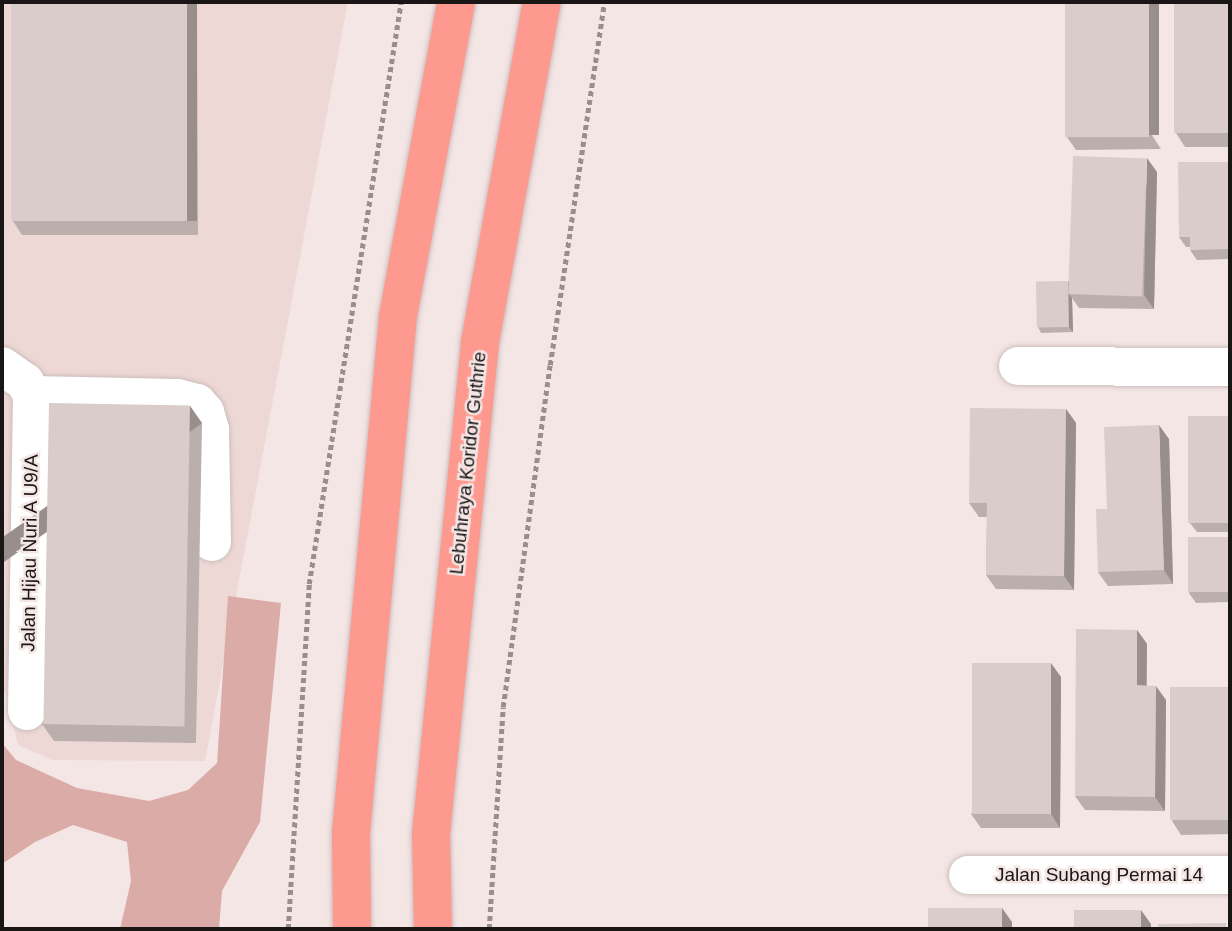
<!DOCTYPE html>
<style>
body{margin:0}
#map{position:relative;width:1232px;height:931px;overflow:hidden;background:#f4e6e5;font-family:Helvetica,sans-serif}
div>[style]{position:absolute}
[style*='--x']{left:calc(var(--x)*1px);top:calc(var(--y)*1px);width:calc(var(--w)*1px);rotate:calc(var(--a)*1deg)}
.built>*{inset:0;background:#eed8d5}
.green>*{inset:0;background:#dbaca7}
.path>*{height:4.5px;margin-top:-2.25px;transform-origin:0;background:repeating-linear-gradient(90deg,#998e8e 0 5px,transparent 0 8.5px)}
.roads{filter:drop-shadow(0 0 2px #ccbebd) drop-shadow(0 0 2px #ccbebd)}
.minor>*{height:38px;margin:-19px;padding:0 19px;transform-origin:19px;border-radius:19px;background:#fff}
.highway>*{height:38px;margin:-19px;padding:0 19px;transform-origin:19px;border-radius:19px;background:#fd998f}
.wall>*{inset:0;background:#bbafae}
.shaded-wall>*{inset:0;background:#988f8d;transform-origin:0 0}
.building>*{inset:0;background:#d9ccca;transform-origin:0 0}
span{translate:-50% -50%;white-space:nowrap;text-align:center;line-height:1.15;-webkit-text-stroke:5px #f4e6e5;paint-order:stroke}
.street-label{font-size:19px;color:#1b1616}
.frame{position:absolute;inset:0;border:4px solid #1b1616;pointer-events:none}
</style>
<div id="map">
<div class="built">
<i style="clip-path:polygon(2px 2px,348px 2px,205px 761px,52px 760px,18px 745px,6px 693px,2px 692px)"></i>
</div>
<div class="green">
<i style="clip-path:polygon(228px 596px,281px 603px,260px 822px,222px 891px,219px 929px,120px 929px,131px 881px,127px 842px,73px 825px,35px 842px,2px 864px,2px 743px,16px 760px,77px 788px,149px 801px,188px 790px,217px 763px)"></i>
</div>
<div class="path">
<i style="--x:288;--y:929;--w:346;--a:-86.5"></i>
<i style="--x:309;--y:584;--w:589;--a:-81.02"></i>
<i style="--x:489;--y:929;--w:222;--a:-86.4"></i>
<i style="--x:503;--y:707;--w:345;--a:-82.2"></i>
<i style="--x:550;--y:365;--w:367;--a:-81.5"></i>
</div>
<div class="roads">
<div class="minor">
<i style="--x:2;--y:366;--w:28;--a:35"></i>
<i style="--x:25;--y:382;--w:15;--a:62"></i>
<i style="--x:32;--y:395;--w:316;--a:90.9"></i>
<i style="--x:1018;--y:366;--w:212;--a:0.3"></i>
<i style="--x:32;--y:395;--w:145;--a:1.2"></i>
<i style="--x:177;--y:398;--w:21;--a:14"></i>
<i style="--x:197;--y:403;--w:12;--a:48"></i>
<i style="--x:205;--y:412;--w:19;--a:74"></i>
<i style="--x:210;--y:430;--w:112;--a:89"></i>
<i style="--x:968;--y:875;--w:262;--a:0"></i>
</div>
<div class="highway">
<i style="--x:352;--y:929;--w:96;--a:-90.6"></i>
<i style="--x:351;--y:833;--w:519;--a:-84.81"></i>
<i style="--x:398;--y:316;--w:319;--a:-79.5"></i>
<i style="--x:433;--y:929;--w:95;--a:-91.2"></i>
<i style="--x:431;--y:834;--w:494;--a:-84.3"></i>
<i style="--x:480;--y:342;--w:346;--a:-79.7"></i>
</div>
</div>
<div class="wall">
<i style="clip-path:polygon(11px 2px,197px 2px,198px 235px,22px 235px,13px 221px)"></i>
<i style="clip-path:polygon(1065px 2px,1161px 149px,1076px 150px,1067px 137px)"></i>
<i style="clip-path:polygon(1230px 2px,1230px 147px,1185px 147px,1176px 133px)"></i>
<i style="clip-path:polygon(1230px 162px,1230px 259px,1197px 260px,1190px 250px,1190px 247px,1186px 247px,1179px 237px)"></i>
<i style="clip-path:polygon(1157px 172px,1154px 309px,1079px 308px,1072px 298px,1073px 332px,1041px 333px,1038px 327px,1069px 283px)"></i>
<i style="clip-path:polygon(190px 406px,202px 423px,196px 743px,54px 741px,42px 724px)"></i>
<i style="clip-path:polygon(1066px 409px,1076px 423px,1074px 590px,996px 589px,986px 575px,987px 517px,979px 517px,969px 503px)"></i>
<i style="clip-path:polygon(1230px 416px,1230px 532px,1197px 532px,1190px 523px)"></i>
<i style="clip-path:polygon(1169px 439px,1173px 584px,1108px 586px,1098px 572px,1107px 509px)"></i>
<i style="clip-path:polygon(1230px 537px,1230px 602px,1196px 603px,1189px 593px)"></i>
<i style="clip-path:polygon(1137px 630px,1147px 644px,1147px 686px,1166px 700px,1165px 811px,1085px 810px,1075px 796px)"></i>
<i style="clip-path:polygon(1061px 677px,1060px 828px,981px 828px,971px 814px)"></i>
<i style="clip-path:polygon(1230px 687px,1230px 834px,1181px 835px,1172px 821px)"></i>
</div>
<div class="shaded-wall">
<i style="left:187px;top:2px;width:10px;height:219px"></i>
<i style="left:1149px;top:2px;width:10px;height:133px"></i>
<i style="clip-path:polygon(1147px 158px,1157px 172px,1154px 309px,1144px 295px)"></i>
<i style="clip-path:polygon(1068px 281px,1072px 286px,1069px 294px,1072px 298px,1073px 332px,1069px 327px)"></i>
<i style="left:190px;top:406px;width:21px;height:320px;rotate:55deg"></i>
<i style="clip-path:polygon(1066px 409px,1076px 423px,1074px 590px,1064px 576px)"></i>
<i style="clip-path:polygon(1159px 425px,1169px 439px,1173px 584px,1164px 570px)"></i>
<i style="clip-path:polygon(1137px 630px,1147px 644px,1146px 699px,1137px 685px)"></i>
<i style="clip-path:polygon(1051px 663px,1061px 677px,1060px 828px,1051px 814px)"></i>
<i style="clip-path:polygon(1156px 686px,1166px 700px,1165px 811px,1155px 797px)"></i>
<i style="clip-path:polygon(1002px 908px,1012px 922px,1012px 929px,1002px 927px)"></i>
<i style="clip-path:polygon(1141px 910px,1151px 924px,1151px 929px,1141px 929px)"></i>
</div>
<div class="building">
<i style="left:11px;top:2px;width:176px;height:219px"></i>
<i style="left:1065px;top:2px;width:84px;height:135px"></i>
<i style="left:1174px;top:2px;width:56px;height:131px"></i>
<i style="left:1073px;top:156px;width:74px;height:138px;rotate:2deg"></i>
<i style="clip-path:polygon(1178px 162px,1230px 162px,1230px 249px,1190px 250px,1190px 237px,1179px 237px)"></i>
<i style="left:1068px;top:281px;width:46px;height:32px;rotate:89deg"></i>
<i style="left:49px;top:403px;width:141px;height:321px;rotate:1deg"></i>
<i style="clip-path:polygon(970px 408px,1066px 409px,1064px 576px,986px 575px,987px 503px,969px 503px)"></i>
<i style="left:1188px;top:416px;width:42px;height:107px"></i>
<i style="clip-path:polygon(1159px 425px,1164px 570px,1098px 572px,1096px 509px,1107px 509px,1104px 427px)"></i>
<i style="left:1230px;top:537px;width:55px;height:42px;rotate:90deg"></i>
<i style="clip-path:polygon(1076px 629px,1137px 630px,1137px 685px,1156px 686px,1155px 797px,1075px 796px)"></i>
<i style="left:972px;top:663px;width:79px;height:151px"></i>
<i style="left:1230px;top:687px;width:133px;height:60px;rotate:90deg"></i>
<i style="clip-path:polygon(928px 908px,1002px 908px,1002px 927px,1045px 927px,1045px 929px,928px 929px)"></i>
<i style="left:1074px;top:910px;width:67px;height:19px"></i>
<i style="clip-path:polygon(1226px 923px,1226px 929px,1158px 929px,1158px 924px)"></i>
</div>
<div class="street-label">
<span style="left:468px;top:463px;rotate:-84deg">Lebuhraya Koridor Guthrie</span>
<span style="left:30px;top:553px;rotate:-89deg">Jalan Hijau Nuri A U9/A</span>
<span style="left:1099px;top:875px">Jalan Subang Permai 14</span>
</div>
<div class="frame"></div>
</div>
